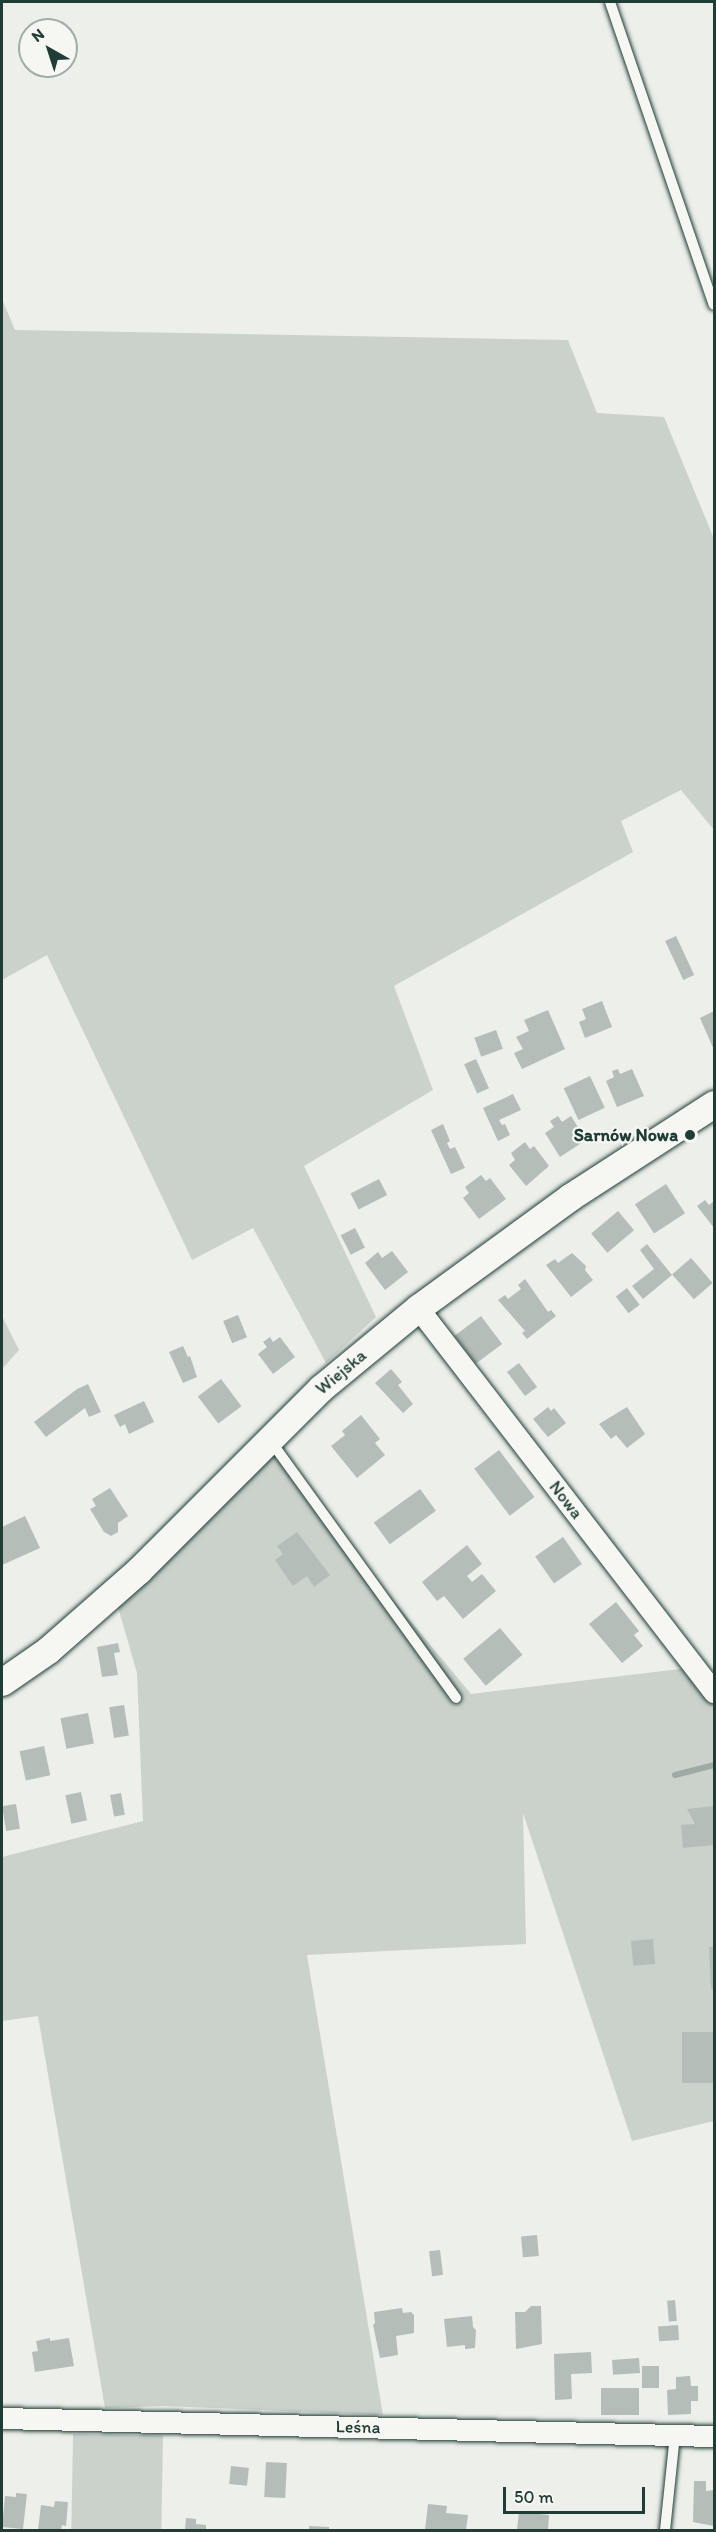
<!DOCTYPE html>
<meta charset="utf-8">
<style>
body{margin:0}
#map{position:relative;width:716px;height:2532px;overflow:hidden;background:#edefea;font-family:Itim,sans-serif}
div>[style]{position:absolute}
[style*='--x']{left:calc(var(--x)*1px);top:calc(var(--y)*1px);width:calc(var(--w)*1px);rotate:calc(var(--a)*1deg)}
.green>*{inset:0;background:#cbd2cc;transform-origin:0 0}
.stream>*{height:6px;margin:-3px;padding:0 3px;transform-origin:3px;border-radius:3px;background:#9faaa4}
.building>*{inset:0;background:#b4bdb8;transform-origin:0 0}
.roads{filter:drop-shadow(0 0 2px #1f3d34) drop-shadow(0 0 2px #1f3d34)}
.service>*{height:10px;margin:-5px;padding:0 5px;transform-origin:5px;border-radius:5px;background:#f6f6f2}
.minor>*{height:21px;margin:-10.5px;padding:0 10.5px;transform-origin:10.5px;border-radius:10.5px;background:#f6f6f2}
.tertiary>*{height:27px;margin:-13.5px;padding:0 13.5px;transform-origin:13.5px;border-radius:13.5px;background:#f6f6f2}
.dots>*{width:16px;height:16px;translate:-50% -50%;box-sizing:border-box;border:3px solid #f6f6f2;border-radius:50%}
span{translate:-50% -50%;white-space:nowrap;text-align:center;line-height:1.15;-webkit-text-stroke:4.5px #f6f6f2;paint-order:stroke}
.poi-label{font-size:18px;color:#1f3d34;font-weight:700}
.right{translate:-100% -50%;text-align:right}
.street-label{font-size:18px;color:#1f3d34}
.frame{position:absolute;inset:0;border:3px solid #1f3d34;pointer-events:none}
.north{position:absolute;left:18px;top:18px;width:60px;height:60px;box-sizing:border-box;background:#f6f6f2;border:2px solid #a0aca6;border-radius:50%;rotate:321deg;font-size:16px;font-weight:700;line-height:24px;text-align:center;color:#1f3d34}
.north::after{content:'';display:block;margin:auto;width:21px;height:27px;background:#1f3d34;clip-path:polygon(50% 0,100% 100%,50% 72%,0 100%)}
.scale{position:absolute;left:503px;top:2487px;width:142px;height:27px;box-sizing:border-box;border:3px solid #1f3d34;border-top:0;padding-left:8px;font-size:18px;line-height:21px;white-space:nowrap;color:#1f3d34;-webkit-text-stroke:4px #f6f6f2;paint-order:stroke}
</style>
<div id="map">
<div class="green">
<i style="clip-path:polygon(2px 299px,15px 330px,568px 340px,597px 413px,664px 417px,714px 539px,714px 830px,681px 790px,621px 821px,633px 852px,394px 986px,433px 1090px,304px 1166px,376px 1317px,326px 1363px,253px 1228px,192px 1260px,47px 955px,2px 980px)"></i>
<i style="clip-path:polygon(2px 1316px,19px 1350px,2px 1369px)"></i>
<i style="clip-path:polygon(273px 1455px,471px 1694px,705px 1666px,714px 1677px,714px 2121px,632px 2141px,523px 1813px,526px 1944px,307px 1955px,383px 2415px,163px 2406px,105px 2408px,38px 2016px,2px 2021px,2px 1857px,143px 1821px,137px 1673px,118px 1607px,220px 1499px)"></i>
<i style="left:73px;top:2434px;width:90px;height:96px;rotate:1deg"></i>
</div>
<div class="stream">
<i style="--x:675;--y:1775;--w:40;--a:-14.4"></i>
</div>
<div class="building">
<i style="left:676px;top:936px;width:43px;height:12px;rotate:65deg"></i>
<i style="clip-path:polygon(602px 1001px,612px 1027px,585px 1038px,579px 1022px,586px 1019px,582px 1009px)"></i>
<i style="clip-path:polygon(548px 1010px,565px 1049px,522px 1069px,514px 1053px,523px 1049px,516px 1037px,529px 1031px,524px 1020px)"></i>
<i style="clip-path:polygon(714px 1011px,714px 1050px,700px 1018px)"></i>
<i style="left:496px;top:1030px;width:20px;height:23px;rotate:70deg"></i>
<i style="left:476px;top:1059px;width:32px;height:13px;rotate:66deg"></i>
<i style="clip-path:polygon(618px 1069px,620px 1074px,632px 1069px,644px 1096px,617px 1107px,606px 1081px,614px 1077px,612px 1071px)"></i>
<i style="left:590px;top:1076px;width:35px;height:29px;rotate:65deg"></i>
<i style="clip-path:polygon(513px 1094px,521px 1110px,499px 1120px,502px 1125px,505px 1124px,510px 1135px,498px 1141px,483px 1108px)"></i>
<i style="clip-path:polygon(558px 1116px,562px 1122px,571px 1116px,586px 1140px,560px 1157px,545px 1133px,554px 1127px,550px 1121px)"></i>
<i style="clip-path:polygon(443px 1124px,450px 1141px,447px 1143px,450px 1149px,455px 1147px,465px 1168px,451px 1174px,431px 1130px)"></i>
<i style="clip-path:polygon(525px 1142px,530px 1149px,534px 1146px,549px 1166px,526px 1186px,509px 1165px,515px 1160px,511px 1153px)"></i>
<i style="clip-path:polygon(481px 1175px,486px 1181px,490px 1178px,506px 1199px,479px 1219px,463px 1198px,469px 1193px,465px 1187px)"></i>
<i style="left:379px;top:1179px;width:18px;height:32px;rotate:63deg"></i>
<i style="left:666px;top:1184px;width:35px;height:37px;rotate:57deg"></i>
<i style="clip-path:polygon(705px 1200px,709px 1205px,714px 1201px,714px 1228px,697px 1206px)"></i>
<i style="left:618px;top:1211px;width:25px;height:35px;rotate:50deg"></i>
<i style="left:355px;top:1228px;width:22px;height:16px;rotate:63deg"></i>
<i style="clip-path:polygon(647px 1244px,672px 1275px,643px 1299px,632px 1286px,654px 1269px,640px 1250px)"></i>
<i style="clip-path:polygon(392px 1251px,408px 1272px,385px 1290px,365px 1263px,378px 1252px,382px 1258px)"></i>
<i style="clip-path:polygon(572px 1253px,586px 1266px,585px 1270px,593px 1280px,571px 1297px,546px 1265px,555px 1259px,558px 1263px)"></i>
<i style="left:691px;top:1258px;width:33px;height:25px;rotate:49deg"></i>
<i style="clip-path:polygon(525px 1279px,548px 1312px,551px 1310px,556px 1316px,527px 1339px,522px 1333px,525px 1331px,498px 1300px,505px 1295px,508px 1299px,521px 1289px,518px 1285px)"></i>
<i style="left:627px;top:1288px;width:21px;height:14px;rotate:53deg"></i>
<i style="left:238px;top:1315px;width:24px;height:16px;rotate:68deg"></i>
<i style="left:481px;top:1316px;width:35px;height:33px;rotate:53deg"></i>
<i style="clip-path:polygon(270px 1337px,273px 1342px,280px 1337px,295px 1357px,273px 1374px,258px 1354px,267px 1347px,263px 1342px)"></i>
<i style="clip-path:polygon(183px 1346px,188px 1357px,190px 1356px,197px 1377px,183px 1383px,169px 1352px)"></i>
<i style="left:519px;top:1363px;width:30px;height:15px;rotate:53deg"></i>
<i style="clip-path:polygon(391px 1369px,402px 1382px,398px 1385px,413px 1404px,403px 1413px,375px 1383px)"></i>
<i style="left:221px;top:1379px;width:34px;height:29px;rotate:53deg"></i>
<i style="clip-path:polygon(88px 1384px,101px 1412px,89px 1417px,85px 1408px,46px 1437px,34px 1422px,77px 1389px)"></i>
<i style="clip-path:polygon(144px 1401px,154px 1422px,129px 1434px,125px 1424px,120px 1427px,114px 1415px)"></i>
<i style="clip-path:polygon(548px 1407px,551px 1411px,554px 1408px,566px 1423px,548px 1437px,533px 1419px)"></i>
<i style="clip-path:polygon(627px 1407px,645px 1434px,627px 1448px,616px 1435px,611px 1439px,599px 1424px)"></i>
<i style="clip-path:polygon(361px 1415px,380px 1439px,375px 1443px,385px 1455px,357px 1478px,331px 1446px,345px 1435px,342px 1431px)"></i>
<i style="left:499px;top:1450px;width:59px;height:31px;rotate:53deg"></i>
<i style="clip-path:polygon(110px 1488px,128px 1516px,118px 1523px,118px 1532px,111px 1536px,104px 1532px,90px 1509px,96px 1506px,92px 1499px)"></i>
<i style="left:420px;top:1489px;width:27px;height:57px;rotate:54deg"></i>
<i style="clip-path:polygon(25px 1516px,40px 1548px,2px 1565px,2px 1527px)"></i>
<i style="clip-path:polygon(297px 1532px,330px 1575px,314px 1587px,307px 1576px,293px 1586px,275px 1560px,283px 1554px,277px 1546px)"></i>
<i style="left:563px;top:1537px;width:33px;height:34px;rotate:55deg"></i>
<i style="clip-path:polygon(467px 1545px,482px 1564px,467px 1576px,472px 1582px,482px 1574px,496px 1591px,463px 1619px,444px 1596px,437px 1601px,422px 1582px)"></i>
<i style="clip-path:polygon(616px 1602px,639px 1631px,634px 1635px,643px 1646px,622px 1663px,589px 1624px)"></i>
<i style="left:500px;top:1628px;width:35px;height:48px;rotate:50deg"></i>
<i style="clip-path:polygon(118px 1643px,120px 1652px,114px 1653px,118px 1675px,102px 1677px,97px 1647px)"></i>
<i style="left:124px;top:1705px;width:31px;height:15px;rotate:81deg"></i>
<i style="left:88px;top:1713px;width:31px;height:28px;rotate:79deg"></i>
<i style="left:44px;top:1746px;width:30px;height:25px;rotate:78deg"></i>
<i style="left:81px;top:1792px;width:29px;height:16px;rotate:78deg"></i>
<i style="left:121px;top:1793px;width:22px;height:11px;rotate:80deg"></i>
<i style="left:16px;top:1804px;width:25px;height:14px;rotate:81deg"></i>
<i style="clip-path:polygon(714px 1806px,714px 1845px,683px 1848px,681px 1825px,695px 1824px,687px 1809px)"></i>
<i style="left:653px;top:1939px;width:25px;height:22px;rotate:85deg"></i>
<i style="clip-path:polygon(709px 1947px,714px 1947px,714px 1989px,711px 1989px)"></i>
<i style="left:714px;top:2032px;width:51px;height:32px;rotate:90deg"></i>
<i style="left:537px;top:2235px;width:21px;height:16px;rotate:85deg"></i>
<i style="left:440px;top:2250px;width:25px;height:11px;rotate:83deg"></i>
<i style="left:675px;top:2300px;width:21px;height:8px;rotate:85deg"></i>
<i style="clip-path:polygon(531px 2306px,541px 2306px,542px 2344px,516px 2349px,515px 2312px,525px 2312px)"></i>
<i style="clip-path:polygon(402px 2308px,403px 2313px,411px 2312px,414px 2315px,414px 2333px,396px 2336px,398px 2355px,380px 2358px,373px 2325px,375px 2323px,374px 2312px)"></i>
<i style="clip-path:polygon(472px 2316px,473px 2327px,476px 2330px,475px 2348px,465px 2349px,465px 2345px,447px 2347px,444px 2319px)"></i>
<i style="left:678px;top:2325px;width:15px;height:20px;rotate:86deg"></i>
<i style="clip-path:polygon(50px 2338px,50px 2341px,69px 2338px,74px 2366px,35px 2372px,32px 2352px,38px 2351px,36px 2341px)"></i>
<i style="clip-path:polygon(591px 2352px,592px 2373px,571px 2374px,572px 2399px,555px 2400px,554px 2354px)"></i>
<i style="left:639px;top:2358px;width:15px;height:27px;rotate:86deg"></i>
<i style="left:642px;top:2366px;width:17px;height:22px"></i>
<i style="clip-path:polygon(690px 2376px,691px 2386px,698px 2386px,698px 2401px,691px 2401px,691px 2414px,668px 2415px,667px 2390px,676px 2389px,676px 2377px)"></i>
<i style="left:601px;top:2388px;width:38px;height:27px"></i>
<i style="left:266px;top:2462px;width:21px;height:35px;rotate:3deg"></i>
<i style="left:231px;top:2466px;width:18px;height:18px;rotate:6deg"></i>
<i style="clip-path:polygon(694px 2481px,706px 2481px,706px 2491px,714px 2490px,714px 2526px,693px 2522px)"></i>
<i style="clip-path:polygon(16px 2493px,27px 2494px,23px 2529px,2px 2527px,5px 2496px,16px 2497px)"></i>
<i style="clip-path:polygon(55px 2501px,68px 2502px,66px 2526px,62px 2525px,61px 2530px,38px 2530px,41px 2505px,54px 2507px)"></i>
<i style="clip-path:polygon(428px 2504px,447px 2506px,446px 2513px,468px 2515px,466px 2530px,425px 2530px)"></i>
<i style="clip-path:polygon(519px 2512px,549px 2515px,548px 2530px,517px 2530px)"></i>
<i style="clip-path:polygon(186px 2518px,196px 2519px,196px 2524px,206px 2525px,206px 2530px,185px 2530px)"></i>
<i style="clip-path:polygon(309px 2526px,329px 2527px,329px 2530px,309px 2530px)"></i>
</div>
<div class="roads">
<div class="service">
<i style="--x:610;--y:2;--w:320;--a:71.1"></i>
<i style="--x:270;--y:1440;--w:318;--a:54.2"></i>
<i style="--x:665;--y:2530;--w:96;--a:-84"></i>
</div>
<div class="minor">
<i style="--x:418;--y:1308;--w:485;--a:52.4"></i>
<i style="--x:2;--y:2418;--w:712;--a:1.45"></i>
</div>
<div class="tertiary">
<i style="--x:2;--y:1682;--w:56;--a:-34.8"></i>
<i style="--x:48;--y:1650;--w:121;--a:-41.3"></i>
<i style="--x:139;--y:1570;--w:257;--a:-45"></i>
<i style="--x:321;--y:1388;--w:126;--a:-39.5"></i>
<i style="--x:418;--y:1308;--w:188;--a:-36.1"></i>
<i style="--x:570;--y:1197;--w:171;--a:-32.9"></i>
</div>
</div>
<div class="dots">
<i style="left:690px;top:1135px;background:#1f3d34"></i>
</div>
<div class="poi-label">
<span class="right" style="left:678px;top:1135px">Sarnów Nowa</span>
</div>
<div class="street-label">
<span style="left:341px;top:1372px;rotate:-40deg">Wiejska</span>
<span style="left:566px;top:1500px;rotate:52deg">Nowa</span>
<span style="left:358px;top:2427px;rotate:1deg">Leśna</span>
</div>
<div class="frame"></div>
<div class="north">N</div>
<div class="scale">50 m</div>
</div>
